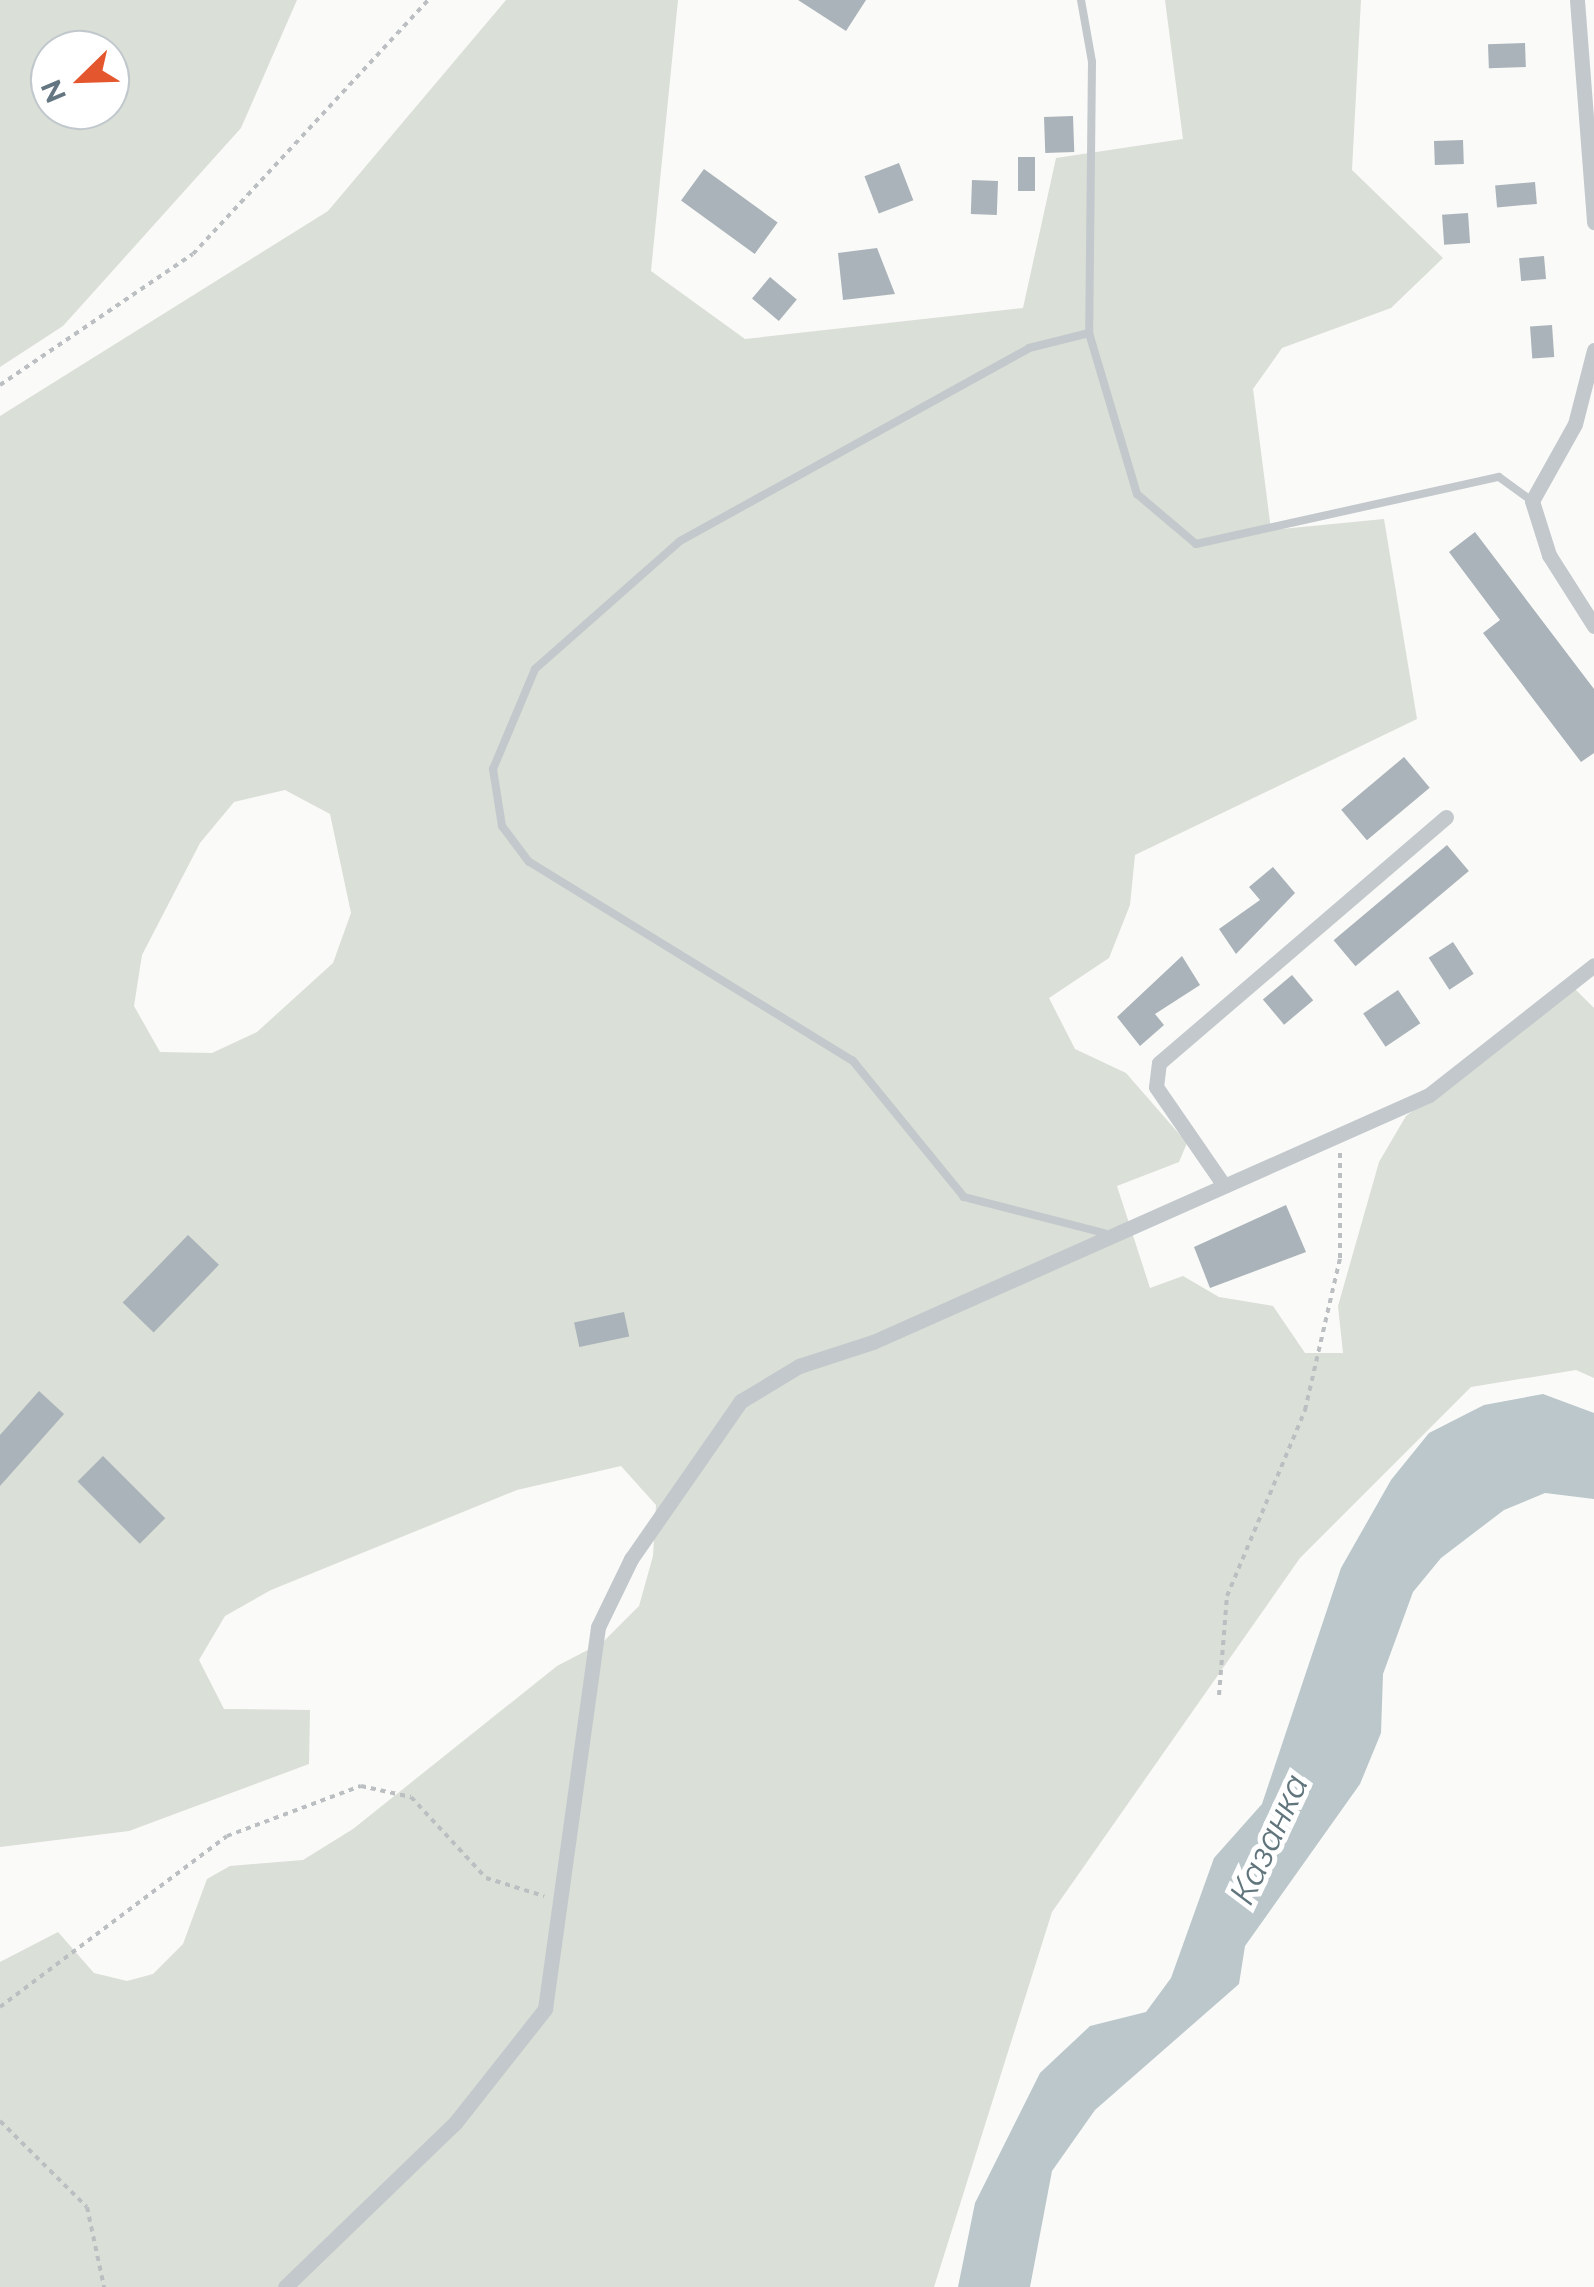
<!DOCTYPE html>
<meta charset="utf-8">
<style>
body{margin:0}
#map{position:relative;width:1594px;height:2287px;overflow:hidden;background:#fafaf8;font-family:Raleway,sans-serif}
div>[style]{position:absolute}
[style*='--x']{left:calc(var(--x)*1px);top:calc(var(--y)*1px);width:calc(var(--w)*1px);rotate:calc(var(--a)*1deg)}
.green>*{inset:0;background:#dadfd7}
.water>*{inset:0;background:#bbc7cb}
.building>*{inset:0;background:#aab3b9;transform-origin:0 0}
.path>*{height:4px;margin-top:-2px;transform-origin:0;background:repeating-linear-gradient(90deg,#bbbfc2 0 5px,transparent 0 10px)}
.service>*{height:8px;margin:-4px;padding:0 4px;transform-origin:4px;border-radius:4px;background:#c3c8cc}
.minor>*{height:15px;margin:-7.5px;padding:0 7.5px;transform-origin:7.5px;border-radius:7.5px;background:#c3c8cc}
span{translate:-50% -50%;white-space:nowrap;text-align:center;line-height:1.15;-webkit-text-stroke:10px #fff;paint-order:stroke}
.water-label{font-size:35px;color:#60757c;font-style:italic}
.north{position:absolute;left:30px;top:30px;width:100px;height:100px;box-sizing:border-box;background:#fff;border:2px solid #c1c8cd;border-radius:50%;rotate:247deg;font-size:28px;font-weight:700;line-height:40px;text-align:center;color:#657683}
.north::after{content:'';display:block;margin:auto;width:35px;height:45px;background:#e4572e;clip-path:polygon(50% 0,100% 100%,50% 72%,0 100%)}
</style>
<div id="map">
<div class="green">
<i style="clip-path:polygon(evenodd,0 0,297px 0,241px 128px,63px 326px,0 367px,0 0,110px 50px,110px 110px,50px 110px,50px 50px,110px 50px)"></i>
<i style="clip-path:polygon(evenodd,506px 0,678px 0,651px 271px,745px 339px,1023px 308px,1056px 158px,1183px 139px,1165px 0,1361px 0,1352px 170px,1443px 258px,1391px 308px,1282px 348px,1253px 389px,1271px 530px,1384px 519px,1417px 719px,1135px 855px,1130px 905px,1109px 958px,1049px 998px,1075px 1049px,1126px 1073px,1187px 1143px,1179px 1162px,1117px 1186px,1150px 1288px,1183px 1276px,1219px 1297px,1273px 1306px,1305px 1353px,1343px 1353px,1338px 1306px,1379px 1162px,1406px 1116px,1575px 989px,1594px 1008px,1594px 1378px,1576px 1370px,1471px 1387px,1300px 1558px,1052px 1912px,934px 2287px,0 2287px,0 1962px,58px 1932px,94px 1973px,127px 1981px,153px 1974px,183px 1944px,207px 1879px,230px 1866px,303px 1860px,353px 1829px,557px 1666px,603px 1642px,639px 1606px,653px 1556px,656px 1505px,621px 1466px,517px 1490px,271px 1590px,225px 1616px,199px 1660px,224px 1709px,310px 1710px,309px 1764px,129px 1831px,0 1847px,0 416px,328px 211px,506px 0,285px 790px,330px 814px,351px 913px,333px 963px,257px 1032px,212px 1053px,160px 1052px,134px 1006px,142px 955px,200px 843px,234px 802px,285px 790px)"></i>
</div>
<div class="water">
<i style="clip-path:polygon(1543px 1394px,1594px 1413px,1594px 1499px,1545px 1493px,1504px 1510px,1441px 1558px,1413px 1592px,1383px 1674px,1381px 1733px,1360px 1784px,1245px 1946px,1239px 1984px,1095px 2110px,1052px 2171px,1030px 2287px,958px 2287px,975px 2203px,1040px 2073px,1090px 2026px,1146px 2012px,1171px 1978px,1214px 1858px,1262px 1804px,1341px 1568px,1391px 1480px,1429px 1433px,1484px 1405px)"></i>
</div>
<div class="building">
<i style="clip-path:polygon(798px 0,866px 0,846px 31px)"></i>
<i style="left:1525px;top:43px;width:24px;height:37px;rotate:88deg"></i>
<i style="left:1073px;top:116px;width:36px;height:29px;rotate:88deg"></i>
<i style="left:1463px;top:140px;width:24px;height:29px;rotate:88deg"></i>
<i style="left:1018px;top:157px;width:17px;height:34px"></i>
<i style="left:899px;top:163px;width:40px;height:37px;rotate:69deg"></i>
<i style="left:704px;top:169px;width:91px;height:39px;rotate:36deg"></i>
<i style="left:972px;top:180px;width:26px;height:34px;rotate:2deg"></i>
<i style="left:1535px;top:182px;width:22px;height:40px;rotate:85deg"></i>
<i style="left:1468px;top:213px;width:30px;height:26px;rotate:86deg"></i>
<i style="clip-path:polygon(877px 248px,895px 294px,843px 300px,838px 253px)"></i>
<i style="left:1544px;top:256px;width:23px;height:25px;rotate:85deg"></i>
<i style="left:770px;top:277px;width:35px;height:28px;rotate:40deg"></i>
<i style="left:1552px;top:325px;width:32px;height:22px;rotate:86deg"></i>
<i style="clip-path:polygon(1475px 532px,1594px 689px,1594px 753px,1581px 762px,1483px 633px,1500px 620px,1449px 552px)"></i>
<i style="left:1404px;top:757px;width:40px;height:82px;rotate:50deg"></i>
<i style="left:1447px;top:845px;width:34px;height:148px;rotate:50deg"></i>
<i style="clip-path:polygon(1273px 867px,1295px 893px,1236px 954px,1219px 929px,1260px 900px,1249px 887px)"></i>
<i style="left:1453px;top:942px;width:38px;height:29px;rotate:57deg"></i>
<i style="clip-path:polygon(1182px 956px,1200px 985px,1155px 1014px,1164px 1025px,1140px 1046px,1117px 1017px)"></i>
<i style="left:1292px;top:975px;width:33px;height:38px;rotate:50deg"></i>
<i style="left:1398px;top:990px;width:40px;height:42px;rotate:56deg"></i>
<i style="clip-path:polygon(1286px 1205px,1306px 1252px,1210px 1288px,1194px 1247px)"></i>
<i style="left:188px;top:1235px;width:43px;height:94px;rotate:44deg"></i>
<i style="left:624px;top:1312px;width:25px;height:51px;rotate:78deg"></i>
<i style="clip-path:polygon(39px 1391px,64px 1414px,0 1486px,0 1435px)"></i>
<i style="left:103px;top:1456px;width:88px;height:36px;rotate:45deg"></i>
</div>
<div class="path">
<i style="--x:0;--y:385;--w:233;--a:-34.2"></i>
<i style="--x:193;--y:254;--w:346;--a:-47.2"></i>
<i style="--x:1219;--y:1695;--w:99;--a:-85.4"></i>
<i style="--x:1227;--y:1596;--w:202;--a:-67.2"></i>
<i style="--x:1305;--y:1410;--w:156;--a:-77"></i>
<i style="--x:1340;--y:1258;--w:107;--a:-90"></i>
<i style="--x:0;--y:2007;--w:284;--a:-37"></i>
<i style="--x:227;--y:1836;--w:143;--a:-20.5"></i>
<i style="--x:361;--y:1786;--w:51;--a:12.4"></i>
<i style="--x:411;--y:1797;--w:110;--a:47.2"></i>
<i style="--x:486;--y:1878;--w:61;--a:17.2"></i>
<i style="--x:0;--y:2121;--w:122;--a:44.7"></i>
<i style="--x:87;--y:2207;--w:82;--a:78"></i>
</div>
<div class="service">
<i style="--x:1081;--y:0;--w:63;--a:79.9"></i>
<i style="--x:1092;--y:62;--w:271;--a:90.6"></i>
<i style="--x:1104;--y:1233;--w:145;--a:-165.6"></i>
<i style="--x:964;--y:1197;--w:176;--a:-129.2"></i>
<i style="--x:853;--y:1061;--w:380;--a:-148.4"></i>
<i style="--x:529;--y:862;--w:45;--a:-126.9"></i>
<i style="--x:502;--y:826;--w:58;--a:-99"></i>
<i style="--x:493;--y:769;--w:108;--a:-67.2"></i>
<i style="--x:535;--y:669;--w:193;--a:-41.4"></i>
<i style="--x:680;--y:541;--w:399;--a:-28.9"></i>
<i style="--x:1029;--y:348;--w:62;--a:-14"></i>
<i style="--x:1089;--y:333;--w:168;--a:73.4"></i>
<i style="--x:1137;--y:494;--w:77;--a:40.3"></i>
<i style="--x:1196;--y:544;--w:310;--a:-12.5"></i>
<i style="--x:1499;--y:477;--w:41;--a:36"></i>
</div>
<div class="minor">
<i style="--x:1577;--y:0;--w:223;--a:85.6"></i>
<i style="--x:1594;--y:350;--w:76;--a:104.4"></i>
<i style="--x:1575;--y:424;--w:88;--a:119.2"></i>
<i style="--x:1532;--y:501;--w:57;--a:72.5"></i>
<i style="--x:1549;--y:555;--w:84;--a:57.6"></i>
<i style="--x:1223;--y:1184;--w:118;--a:-124.6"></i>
<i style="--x:1156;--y:1087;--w:24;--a:-83"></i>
<i style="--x:1159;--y:1063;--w:378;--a:-40.6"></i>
<i style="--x:285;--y:2287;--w:236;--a:-44"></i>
<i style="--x:455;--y:2123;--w:145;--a:-51.7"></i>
<i style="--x:545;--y:2009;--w:386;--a:-82.1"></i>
<i style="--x:598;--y:1627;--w:76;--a:-64.1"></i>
<i style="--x:631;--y:1559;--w:193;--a:-55.2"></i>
<i style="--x:741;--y:1401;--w:68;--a:-31.1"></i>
<i style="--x:799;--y:1366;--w:78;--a:-18"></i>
<i style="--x:873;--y:1342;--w:608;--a:-23.95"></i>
<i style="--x:1429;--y:1095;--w:210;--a:-38.2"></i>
</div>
<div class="water-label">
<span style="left:1269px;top:1839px;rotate:-65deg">Казанка</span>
</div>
<div class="north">N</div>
</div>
